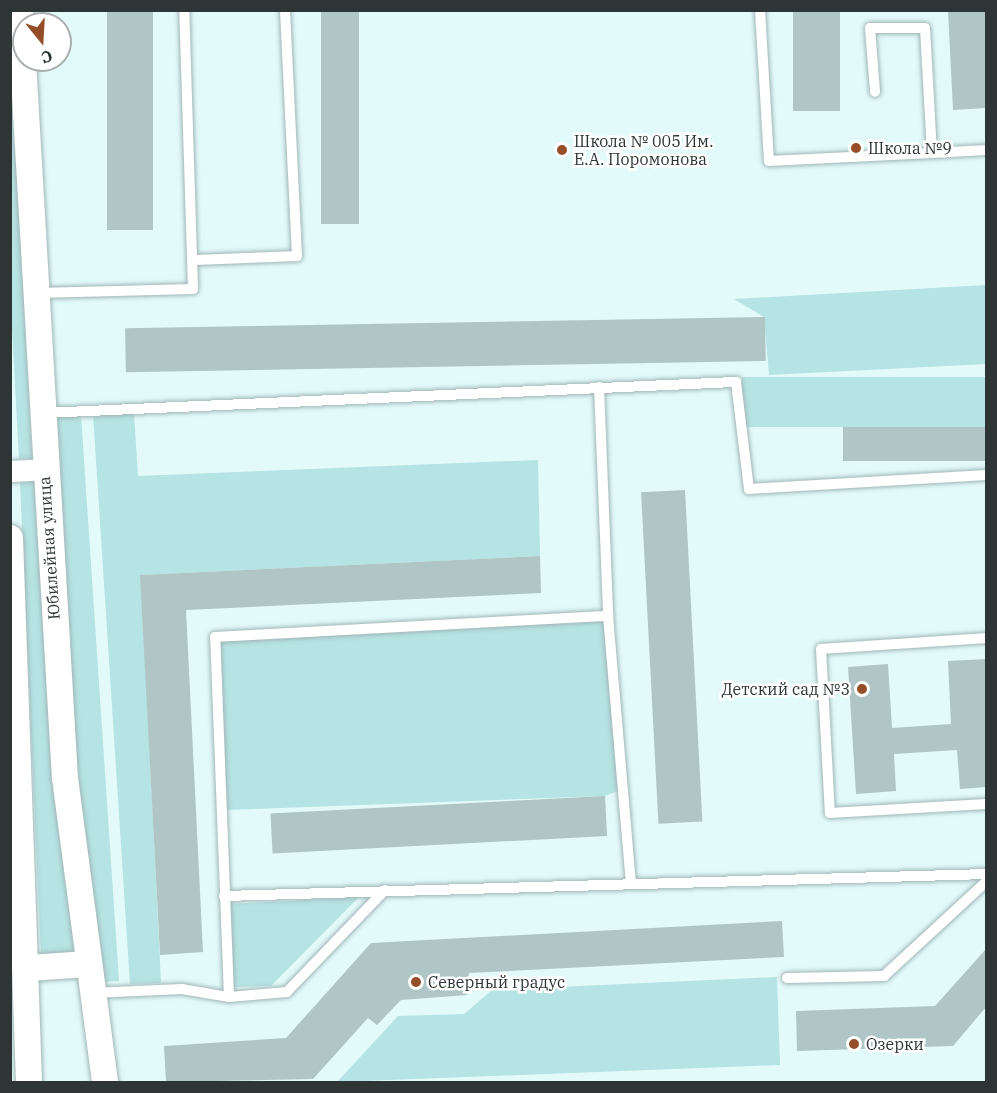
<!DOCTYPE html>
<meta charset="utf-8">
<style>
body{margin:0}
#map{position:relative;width:997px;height:1093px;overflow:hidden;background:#e3fafa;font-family:"IBM Plex Serif",serif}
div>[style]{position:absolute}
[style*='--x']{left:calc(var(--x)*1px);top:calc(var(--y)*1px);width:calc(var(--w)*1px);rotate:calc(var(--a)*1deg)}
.green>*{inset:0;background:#b6e3e3;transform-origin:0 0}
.building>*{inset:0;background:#b0c5c5;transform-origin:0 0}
.roads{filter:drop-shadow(0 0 2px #a1b6b6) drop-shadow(0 0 2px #a1b6b6)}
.service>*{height:10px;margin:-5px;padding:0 5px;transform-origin:5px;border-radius:5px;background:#fff}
.minor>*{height:21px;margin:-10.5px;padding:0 10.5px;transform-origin:10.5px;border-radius:10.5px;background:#fff}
.tertiary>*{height:26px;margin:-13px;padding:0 13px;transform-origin:13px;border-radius:13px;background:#fff}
.dots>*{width:16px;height:16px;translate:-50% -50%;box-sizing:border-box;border:3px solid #fff;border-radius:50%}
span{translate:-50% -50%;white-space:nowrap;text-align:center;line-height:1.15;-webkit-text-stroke:5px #fff;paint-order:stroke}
.poi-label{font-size:16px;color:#2d3535}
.left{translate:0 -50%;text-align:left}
.right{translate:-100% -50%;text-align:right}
.street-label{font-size:16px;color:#2d3535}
.frame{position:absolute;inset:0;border:12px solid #2d3535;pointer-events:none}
.north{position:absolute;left:12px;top:12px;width:60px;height:60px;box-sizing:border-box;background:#fff;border:2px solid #abaeae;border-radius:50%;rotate:162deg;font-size:16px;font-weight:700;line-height:24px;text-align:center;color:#2d3535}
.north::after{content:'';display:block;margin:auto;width:21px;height:27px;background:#954e28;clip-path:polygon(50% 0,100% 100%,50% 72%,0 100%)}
</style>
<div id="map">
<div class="green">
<i style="clip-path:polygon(10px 34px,32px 458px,19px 459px,10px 292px)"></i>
<i style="clip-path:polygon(986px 285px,986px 364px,769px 375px,764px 317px,734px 299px)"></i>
<i style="left:986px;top:377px;width:50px;height:244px;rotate:90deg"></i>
<i style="clip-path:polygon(134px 413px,138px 476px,538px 460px,540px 556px,141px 575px,161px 983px,130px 984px,93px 414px)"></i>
<i style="clip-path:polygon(81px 415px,119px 981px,100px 982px,73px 777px,49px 416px)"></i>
<i style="clip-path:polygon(34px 481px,51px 757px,76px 952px,41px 955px,20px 483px)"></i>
<i style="clip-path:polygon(604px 620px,620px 790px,605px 796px,226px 810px,221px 641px)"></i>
<i style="clip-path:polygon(359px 897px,271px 986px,234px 987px,230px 904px)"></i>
<i style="clip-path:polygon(777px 977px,780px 1065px,337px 1082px,398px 1016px,464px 1014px,492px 990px)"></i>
</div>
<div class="building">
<i style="left:107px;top:10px;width:46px;height:220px"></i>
<i style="left:321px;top:10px;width:38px;height:214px"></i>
<i style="left:793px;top:10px;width:47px;height:101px"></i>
<i style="clip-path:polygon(948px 10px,986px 10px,986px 108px,953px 110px)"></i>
<i style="left:765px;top:317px;width:44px;height:640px;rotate:89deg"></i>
<i style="left:986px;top:427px;width:34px;height:143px;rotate:90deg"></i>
<i style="left:685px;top:490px;width:332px;height:44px;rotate:87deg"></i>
<i style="clip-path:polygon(540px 556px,541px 593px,186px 610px,203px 952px,160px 955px,140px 575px)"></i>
<i style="clip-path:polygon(986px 659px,986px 787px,960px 789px,957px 750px,894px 754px,896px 791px,856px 794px,848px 667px,888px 664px,892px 728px,951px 724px,948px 661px)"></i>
<i style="left:605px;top:796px;width:40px;height:335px;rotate:87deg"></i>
<i style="clip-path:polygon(782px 921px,784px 957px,469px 973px,467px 995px,401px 1000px,377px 1025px,368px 1018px,313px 1079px,166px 1082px,164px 1046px,286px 1038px,371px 943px)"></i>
<i style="clip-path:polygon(986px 949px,986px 1007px,953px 1046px,797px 1051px,796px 1011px,935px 1006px)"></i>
</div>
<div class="roads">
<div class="service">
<i style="--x:760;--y:10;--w:151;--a:86.6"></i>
<i style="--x:769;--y:161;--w:163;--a:-2.8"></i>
<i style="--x:932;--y:153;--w:125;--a:-93.2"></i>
<i style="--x:925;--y:28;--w:55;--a:180"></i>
<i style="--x:870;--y:28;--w:64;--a:85.5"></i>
<i style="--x:932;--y:153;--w:54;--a:-3.2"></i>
<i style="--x:195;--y:260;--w:102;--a:-2.2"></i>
<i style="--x:297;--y:256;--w:246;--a:-92.8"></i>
<i style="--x:37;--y:293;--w:156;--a:-1.5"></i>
<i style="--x:193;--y:289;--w:279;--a:-91.8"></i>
<i style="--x:599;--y:387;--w:229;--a:87.7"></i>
<i style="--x:608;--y:616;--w:267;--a:85.1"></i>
<i style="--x:44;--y:413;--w:693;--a:-2.57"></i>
<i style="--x:736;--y:382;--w:108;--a:83.1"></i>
<i style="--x:749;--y:489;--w:237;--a:-3.4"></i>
<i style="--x:986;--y:638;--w:165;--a:176.2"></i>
<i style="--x:821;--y:649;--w:164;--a:86.9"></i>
<i style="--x:830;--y:813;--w:156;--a:-3.3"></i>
<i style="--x:385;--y:890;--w:141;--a:133.9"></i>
<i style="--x:287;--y:992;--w:58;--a:175.1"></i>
<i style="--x:229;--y:997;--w:360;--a:-92.2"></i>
<i style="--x:215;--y:637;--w:394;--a:-3.1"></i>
<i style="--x:224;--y:896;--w:762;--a:-1.65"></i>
<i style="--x:787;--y:978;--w:97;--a:-1.2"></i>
<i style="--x:884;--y:976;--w:139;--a:-42.7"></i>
<i style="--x:92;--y:993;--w:90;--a:-2.5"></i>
<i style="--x:182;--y:989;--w:48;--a:9.7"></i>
</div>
<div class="minor">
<i style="--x:10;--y:471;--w:34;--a:-3"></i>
</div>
<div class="tertiary">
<i style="--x:20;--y:10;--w:769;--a:86.65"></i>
<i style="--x:65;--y:778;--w:307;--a:82.5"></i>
<i style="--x:10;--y:538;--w:544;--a:88"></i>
<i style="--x:28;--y:968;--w:60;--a:-3.8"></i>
</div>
</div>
<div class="dots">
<i style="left:856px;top:148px;background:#954e28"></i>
<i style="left:562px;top:150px;background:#954e28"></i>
<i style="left:862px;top:689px;background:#954e28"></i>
<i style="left:416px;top:982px;background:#954e28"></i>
<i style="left:854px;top:1044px;background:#954e28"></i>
</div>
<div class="poi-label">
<span class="left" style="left:574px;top:150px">Школа № 005 Им.<br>Е.А. Поромонова</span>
<span class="left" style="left:868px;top:148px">Школа №9</span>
<span class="right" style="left:850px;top:689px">Детский сад №3</span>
<span class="left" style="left:428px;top:982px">Северный градус</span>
<span class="left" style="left:866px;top:1044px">Озерки</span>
</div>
<div class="street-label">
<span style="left:49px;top:548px;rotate:-94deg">Юбилейная улица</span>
</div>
<div class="frame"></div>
<div class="north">С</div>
</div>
